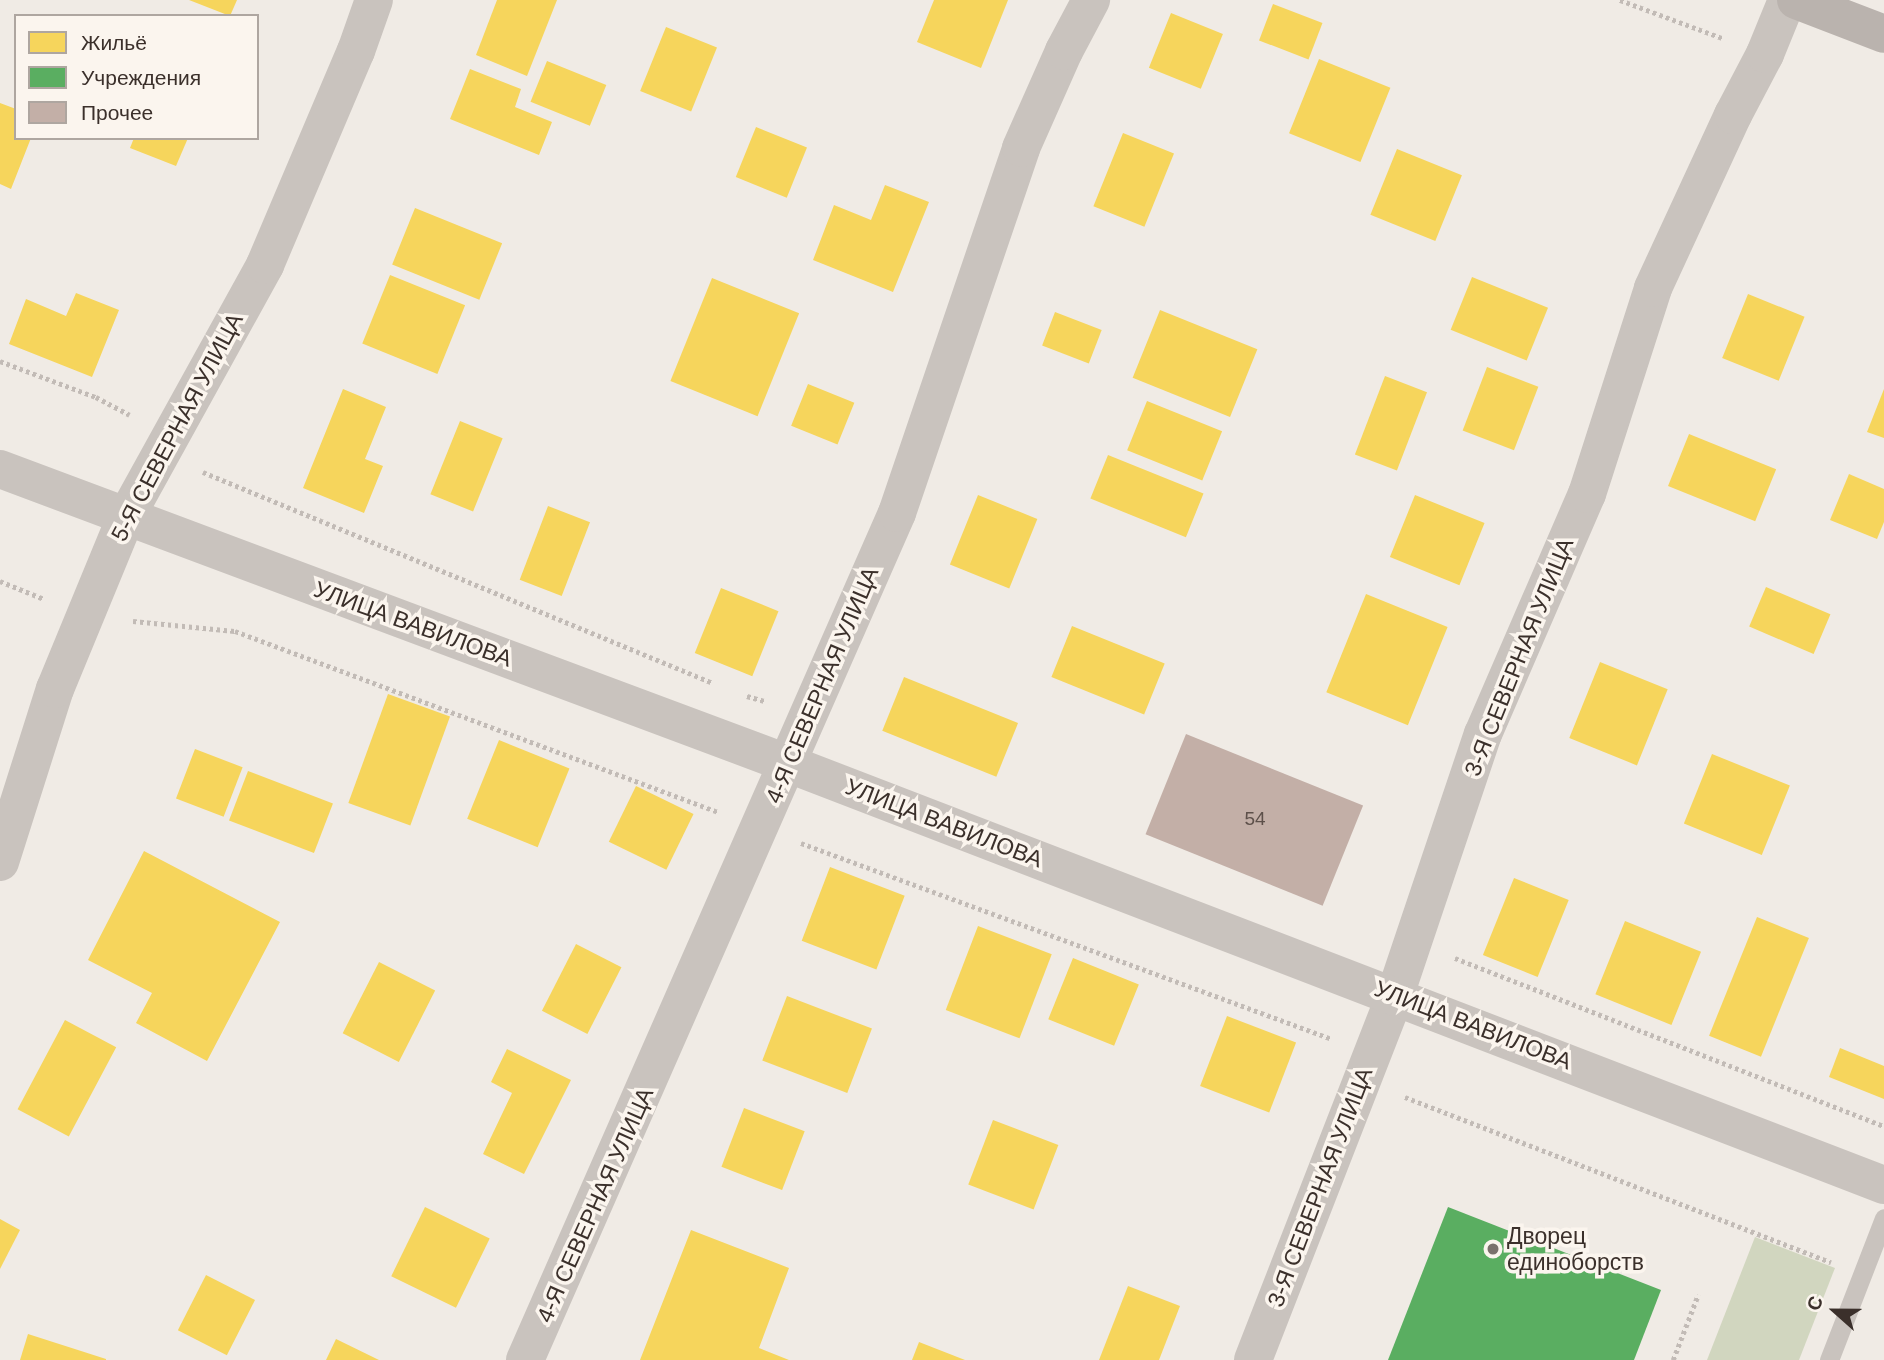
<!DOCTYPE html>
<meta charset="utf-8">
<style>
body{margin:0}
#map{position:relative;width:1884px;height:1360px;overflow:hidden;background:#f0ebe5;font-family:Arial,sans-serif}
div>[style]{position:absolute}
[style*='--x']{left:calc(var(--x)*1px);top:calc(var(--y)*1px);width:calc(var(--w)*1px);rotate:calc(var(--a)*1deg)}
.green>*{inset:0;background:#d1d6bf}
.homes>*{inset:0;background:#f6d55c;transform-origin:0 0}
.public>*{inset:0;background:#5aae61}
.building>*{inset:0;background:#c3afa7;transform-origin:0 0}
.path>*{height:4.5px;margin-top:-2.25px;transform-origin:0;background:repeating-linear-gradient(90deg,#c2bbb6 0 3.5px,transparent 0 7px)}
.service>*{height:19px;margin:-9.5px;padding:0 9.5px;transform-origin:9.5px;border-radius:9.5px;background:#c9c3be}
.minor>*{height:38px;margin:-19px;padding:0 19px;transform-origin:19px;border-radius:19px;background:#c9c3be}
.tertiary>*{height:38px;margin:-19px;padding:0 19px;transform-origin:19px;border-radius:19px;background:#c9c3be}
.secondary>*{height:38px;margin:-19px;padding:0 19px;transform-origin:19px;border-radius:19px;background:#bab3ae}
.dots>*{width:19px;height:19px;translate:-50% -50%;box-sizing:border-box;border:4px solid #fbf5ee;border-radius:50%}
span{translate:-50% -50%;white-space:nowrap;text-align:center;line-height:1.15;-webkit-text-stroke:7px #fbf5ee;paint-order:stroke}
.number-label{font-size:19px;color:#5d504a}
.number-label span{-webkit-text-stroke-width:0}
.street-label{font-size:23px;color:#3b302b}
.poi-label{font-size:23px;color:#3b302b}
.left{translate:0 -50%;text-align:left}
.legend{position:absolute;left:14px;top:14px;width:245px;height:126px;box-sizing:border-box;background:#fbf5ee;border:2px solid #aea6a0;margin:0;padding:9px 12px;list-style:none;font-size:21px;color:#3b302b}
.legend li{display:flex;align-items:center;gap:14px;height:35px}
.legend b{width:35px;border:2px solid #aea6a0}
.north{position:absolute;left:1800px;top:1276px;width:70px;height:70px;-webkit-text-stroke:5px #fbf5ee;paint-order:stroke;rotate:291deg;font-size:19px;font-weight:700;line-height:28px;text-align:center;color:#3b302b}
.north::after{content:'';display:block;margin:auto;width:24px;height:32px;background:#3b302b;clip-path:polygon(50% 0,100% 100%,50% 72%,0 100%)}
</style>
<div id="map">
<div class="green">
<i style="clip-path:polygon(1755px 1237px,1835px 1268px,1799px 1360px,1707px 1360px)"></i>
</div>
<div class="homes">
<i style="clip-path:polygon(189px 0,237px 0,230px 16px)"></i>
<i style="clip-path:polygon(497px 0,557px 0,527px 76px,476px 55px)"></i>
<i style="clip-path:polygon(934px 0,1008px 0,981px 68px,917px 42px)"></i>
<i style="left:1273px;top:4px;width:53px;height:39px;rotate:21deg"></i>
<i style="left:1171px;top:13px;width:56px;height:59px;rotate:22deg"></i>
<i style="left:666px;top:27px;width:55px;height:69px;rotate:22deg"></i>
<i style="left:1319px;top:59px;width:77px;height:80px;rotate:22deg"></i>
<i style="left:547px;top:61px;width:64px;height:44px;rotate:22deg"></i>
<i style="clip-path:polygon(470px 69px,521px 89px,515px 107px,552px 122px,539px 155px,450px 119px)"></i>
<i style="clip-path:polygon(0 103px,16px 109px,16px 138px,31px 138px,11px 189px,0 184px)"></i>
<i style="left:756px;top:127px;width:55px;height:54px;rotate:22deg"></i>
<i style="left:1123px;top:133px;width:55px;height:79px;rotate:22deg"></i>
<i style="clip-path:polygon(134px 138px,188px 138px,176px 166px,130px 148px)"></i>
<i style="left:1397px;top:149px;width:70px;height:71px;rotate:22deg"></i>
<i style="clip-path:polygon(885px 185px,929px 202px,893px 292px,813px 260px,834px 205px,871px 220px)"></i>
<i style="left:415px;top:208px;width:94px;height:61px;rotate:22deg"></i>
<i style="left:390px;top:275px;width:81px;height:74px;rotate:22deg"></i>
<i style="left:1472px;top:277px;width:82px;height:57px;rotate:22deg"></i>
<i style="left:712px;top:278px;width:94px;height:111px;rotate:22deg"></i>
<i style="clip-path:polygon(76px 293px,119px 310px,92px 377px,9px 344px,26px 299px,66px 316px)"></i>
<i style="left:1748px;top:294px;width:61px;height:69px;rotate:22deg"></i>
<i style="left:1160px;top:310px;width:105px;height:73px;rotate:22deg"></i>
<i style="left:1055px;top:312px;width:50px;height:36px;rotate:21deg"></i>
<i style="left:1487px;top:367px;width:55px;height:68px;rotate:21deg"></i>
<i style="left:1385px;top:376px;width:45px;height:84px;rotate:21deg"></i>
<i style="left:808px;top:384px;width:50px;height:45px;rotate:22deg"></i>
<i style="clip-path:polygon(343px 389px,386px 407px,365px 459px,383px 466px,364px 513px,303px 488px)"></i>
<i style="clip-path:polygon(1884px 389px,1884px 438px,1867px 432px)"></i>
<i style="left:1147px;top:401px;width:81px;height:53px;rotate:22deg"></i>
<i style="left:460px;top:421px;width:46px;height:79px;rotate:22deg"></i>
<i style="left:1689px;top:434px;width:94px;height:56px;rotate:22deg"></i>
<i style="left:1108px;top:455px;width:103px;height:47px;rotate:22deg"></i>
<i style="clip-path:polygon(1849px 474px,1884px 489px,1884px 522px,1877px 539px,1830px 520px)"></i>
<i style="left:978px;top:495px;width:64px;height:75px;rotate:22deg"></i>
<i style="left:1415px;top:495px;width:75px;height:67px;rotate:22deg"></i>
<i style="left:548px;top:506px;width:45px;height:79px;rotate:21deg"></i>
<i style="left:1766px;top:587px;width:70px;height:43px;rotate:23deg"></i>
<i style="left:721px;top:588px;width:62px;height:70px;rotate:22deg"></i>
<i style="left:1366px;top:594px;width:88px;height:106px;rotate:22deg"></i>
<i style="left:1072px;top:626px;width:100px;height:55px;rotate:22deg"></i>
<i style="left:1600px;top:662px;width:73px;height:82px;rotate:22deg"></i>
<i style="left:904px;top:677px;width:123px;height:58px;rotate:22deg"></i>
<i style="left:388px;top:694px;width:66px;height:116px;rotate:20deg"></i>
<i style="left:499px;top:740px;width:76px;height:85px;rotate:22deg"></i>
<i style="left:195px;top:749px;width:51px;height:53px;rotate:21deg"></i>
<i style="left:1712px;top:754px;width:84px;height:75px;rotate:22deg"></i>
<i style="left:248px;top:771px;width:91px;height:53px;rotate:21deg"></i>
<i style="left:636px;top:786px;width:64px;height:62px;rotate:26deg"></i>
<i style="clip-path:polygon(144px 851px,280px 922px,207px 1061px,136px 1023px,152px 993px,88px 960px)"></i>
<i style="left:830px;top:867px;width:80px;height:79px;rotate:21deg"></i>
<i style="left:1514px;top:878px;width:59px;height:83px;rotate:22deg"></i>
<i style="left:1757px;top:917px;width:56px;height:128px;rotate:22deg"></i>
<i style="left:1625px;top:921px;width:82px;height:79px;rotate:22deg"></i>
<i style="left:978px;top:926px;width:79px;height:90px;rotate:21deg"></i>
<i style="left:576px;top:944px;width:51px;height:75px;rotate:27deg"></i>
<i style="left:1073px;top:958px;width:71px;height:66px;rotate:22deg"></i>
<i style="left:379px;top:962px;width:63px;height:80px;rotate:27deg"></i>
<i style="left:787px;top:996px;width:91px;height:69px;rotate:21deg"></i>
<i style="left:1227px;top:1016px;width:74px;height:75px;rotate:21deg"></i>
<i style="left:65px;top:1020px;width:58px;height:101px;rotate:28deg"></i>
<i style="clip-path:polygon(1840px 1048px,1884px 1066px,1884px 1099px,1829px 1077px)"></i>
<i style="clip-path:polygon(507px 1049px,571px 1080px,524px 1174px,483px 1154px,512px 1093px,491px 1082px)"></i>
<i style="left:744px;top:1108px;width:65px;height:63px;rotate:21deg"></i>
<i style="left:993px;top:1120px;width:70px;height:69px;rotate:21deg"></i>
<i style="left:425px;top:1207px;width:72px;height:77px;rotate:26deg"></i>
<i style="clip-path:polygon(0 1219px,20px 1230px,0 1269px)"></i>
<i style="clip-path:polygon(691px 1230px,789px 1268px,759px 1348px,789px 1360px,640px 1360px)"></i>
<i style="left:206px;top:1275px;width:55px;height:62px;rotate:27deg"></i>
<i style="clip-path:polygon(1128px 1286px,1180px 1306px,1159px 1360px,1099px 1360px)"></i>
<i style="clip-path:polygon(28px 1334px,106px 1359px,106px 1360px,20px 1360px)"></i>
<i style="clip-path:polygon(336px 1339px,379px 1360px,326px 1360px)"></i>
<i style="clip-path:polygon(919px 1342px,965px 1360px,912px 1360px)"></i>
</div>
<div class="public">
<i style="clip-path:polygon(1448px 1207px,1661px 1290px,1634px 1360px,1388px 1360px)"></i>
</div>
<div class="building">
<i style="left:1186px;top:734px;width:191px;height:108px;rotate:22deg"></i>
</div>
<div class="path">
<i style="--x:1620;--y:0;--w:109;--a:20.4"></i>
<i style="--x:0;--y:361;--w:103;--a:20.6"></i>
<i style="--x:96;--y:397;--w:38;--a:28"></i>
<i style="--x:203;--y:472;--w:552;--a:22.48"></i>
<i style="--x:0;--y:581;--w:48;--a:22.2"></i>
<i style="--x:133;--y:621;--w:102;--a:5.6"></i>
<i style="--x:235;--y:631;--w:516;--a:20.54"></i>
<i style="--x:747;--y:696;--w:19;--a:16"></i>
<i style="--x:801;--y:843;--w:566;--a:20.26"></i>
<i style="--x:1455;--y:958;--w:461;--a:21.4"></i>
<i style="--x:1405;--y:1097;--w:457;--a:21.2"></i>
<i style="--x:1673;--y:1360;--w:70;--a:-69"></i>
</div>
<div class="service">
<i style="--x:1829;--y:1360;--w:152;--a:-68.8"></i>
</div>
<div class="minor">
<i style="--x:0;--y:862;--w:182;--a:-72.4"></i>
<i style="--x:55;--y:689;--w:186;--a:-67.6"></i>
<i style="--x:126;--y:517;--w:288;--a:-61.1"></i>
<i style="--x:265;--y:265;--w:233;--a:-67"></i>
<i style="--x:356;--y:51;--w:54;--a:-70.6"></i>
<i style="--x:525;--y:1360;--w:925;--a:-66.29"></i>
<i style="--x:897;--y:513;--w:385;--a:-71.2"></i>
<i style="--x:1021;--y:148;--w:106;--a:-66.1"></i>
<i style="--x:1064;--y:51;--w:58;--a:-62.1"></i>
<i style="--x:1253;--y:1360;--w:392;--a:-68.7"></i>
<i style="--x:1395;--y:995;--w:275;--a:-71.4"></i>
<i style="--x:1483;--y:734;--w:262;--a:-66.6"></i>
<i style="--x:1587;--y:494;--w:216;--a:-72.2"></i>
<i style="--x:1653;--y:288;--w:191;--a:-65.2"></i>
<i style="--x:1733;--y:115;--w:69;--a:-62.3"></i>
<i style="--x:1765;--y:54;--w:58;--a:-67.8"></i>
</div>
<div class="tertiary">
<i style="--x:0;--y:469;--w:842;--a:20.5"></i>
<i style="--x:789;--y:764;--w:1173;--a:21.03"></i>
</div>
<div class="secondary">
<i style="--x:1796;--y:0;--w:94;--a:21.1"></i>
</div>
<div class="dots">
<i style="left:1493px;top:1249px;background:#7a716c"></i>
</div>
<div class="number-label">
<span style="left:1255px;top:819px">54</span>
</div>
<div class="street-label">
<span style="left:177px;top:427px;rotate:-62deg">5-Я СЕВЕРНАЯ УЛИЦА</span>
<span style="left:413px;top:624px;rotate:20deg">УЛИЦА ВАВИЛОВА</span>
<span style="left:1519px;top:657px;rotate:-68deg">3-Я СЕВЕРНАЯ УЛИЦА</span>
<span style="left:822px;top:685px;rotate:-67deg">4-Я СЕВЕРНАЯ УЛИЦА</span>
<span style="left:944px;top:823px;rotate:21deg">УЛИЦА ВАВИЛОВА</span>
<span style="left:1473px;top:1025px;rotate:21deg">УЛИЦА ВАВИЛОВА</span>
<span style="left:1320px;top:1187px;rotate:-69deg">3-Я СЕВЕРНАЯ УЛИЦА</span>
<span style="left:595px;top:1205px;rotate:-66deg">4-Я СЕВЕРНАЯ УЛИЦА</span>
</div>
<div class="poi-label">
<span class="left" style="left:1507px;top:1249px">Дворец<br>единоборств</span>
</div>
<ul class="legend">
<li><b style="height:19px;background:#f6d55c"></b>Жильё</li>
<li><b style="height:19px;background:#5aae61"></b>Учреждения</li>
<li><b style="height:19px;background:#c3afa7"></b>Прочее</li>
</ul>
<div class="north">С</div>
</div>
